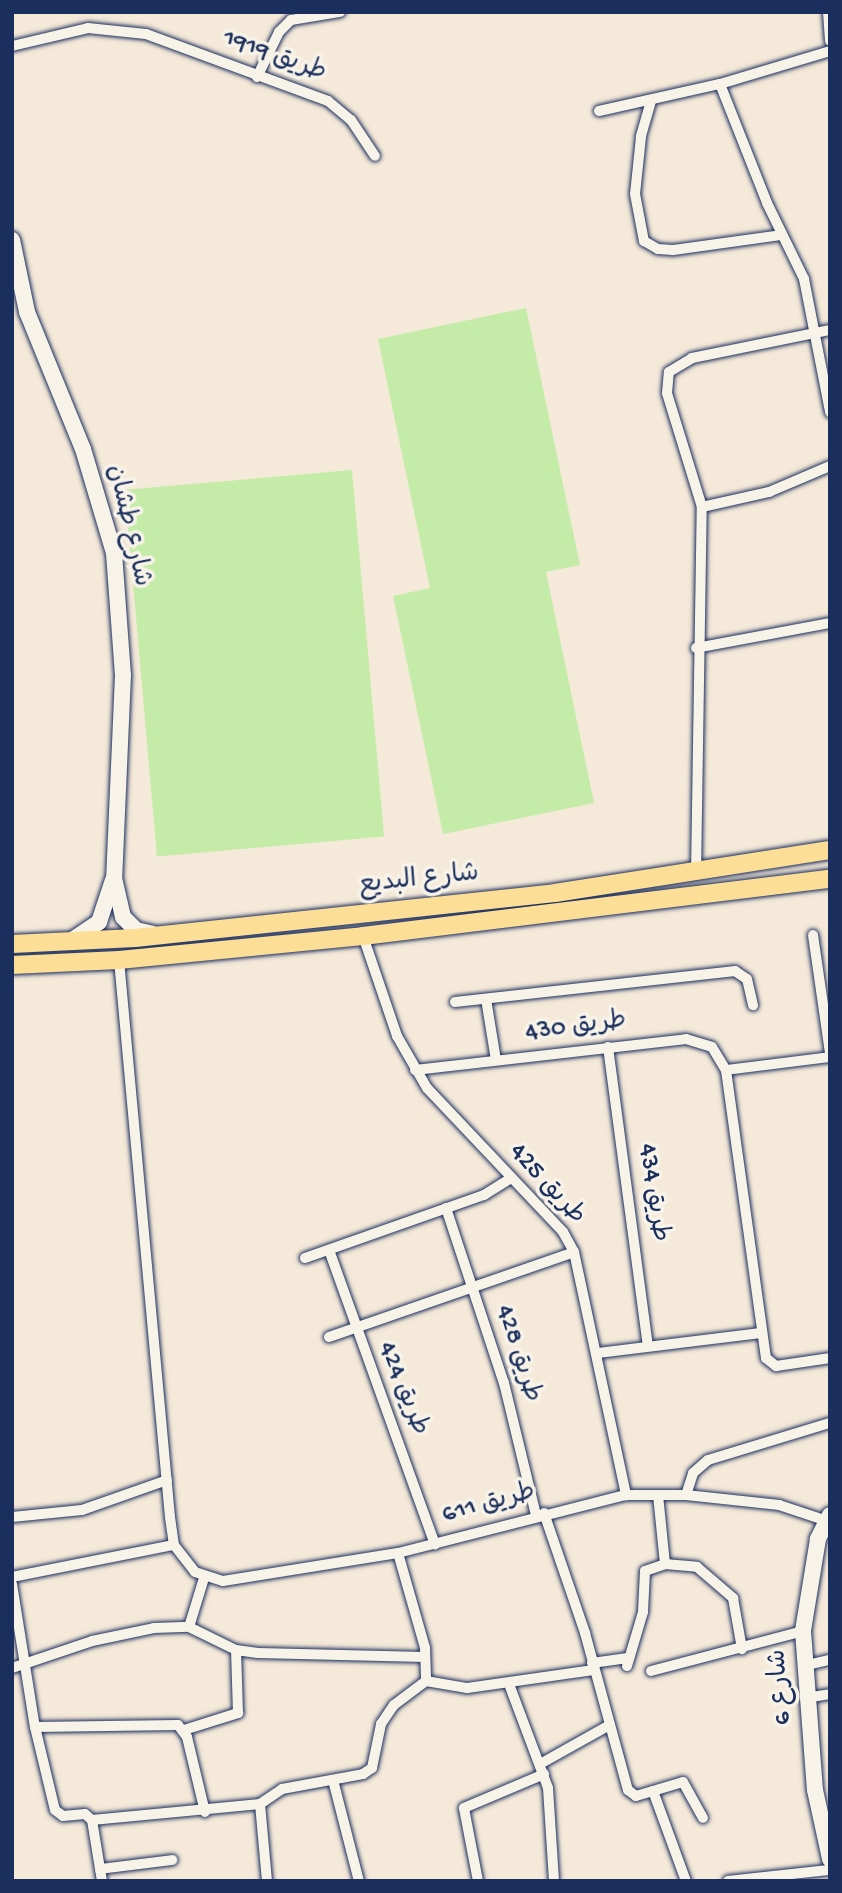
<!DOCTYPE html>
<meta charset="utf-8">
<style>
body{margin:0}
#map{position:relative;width:842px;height:1893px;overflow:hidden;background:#f5e9d9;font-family:"Gochi Hand","Playpen Sans Arabic",sans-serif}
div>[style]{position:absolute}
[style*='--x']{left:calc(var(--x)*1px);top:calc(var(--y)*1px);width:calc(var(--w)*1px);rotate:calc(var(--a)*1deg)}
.green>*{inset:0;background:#c4eca8;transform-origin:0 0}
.roads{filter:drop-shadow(0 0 2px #1b2f5e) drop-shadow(0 0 2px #1b2f5e)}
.street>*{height:10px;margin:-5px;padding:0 5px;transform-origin:5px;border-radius:5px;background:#f7f3e8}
.secondary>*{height:16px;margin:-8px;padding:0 8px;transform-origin:8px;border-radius:8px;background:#f7f3e8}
.primary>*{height:18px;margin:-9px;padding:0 9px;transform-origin:9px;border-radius:9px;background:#fdde96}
span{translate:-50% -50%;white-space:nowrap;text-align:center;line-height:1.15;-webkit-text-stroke:7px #f7f3e8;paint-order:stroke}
.street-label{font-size:26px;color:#1b2f5e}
.frame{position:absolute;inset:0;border:14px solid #1b2f5e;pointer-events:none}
</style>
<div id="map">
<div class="green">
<i style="clip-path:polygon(526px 308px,580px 565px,546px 572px,594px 803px,443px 834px,393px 596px,430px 588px,378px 339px)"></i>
<i style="left:352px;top:470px;width:368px;height:228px;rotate:85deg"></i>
</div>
<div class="roads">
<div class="street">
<i style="--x:828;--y:12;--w:29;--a:86"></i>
<i style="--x:12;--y:46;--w:78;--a:-13.3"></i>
<i style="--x:88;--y:28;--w:58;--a:5.9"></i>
<i style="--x:146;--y:34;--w:194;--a:20.2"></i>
<i style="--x:328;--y:101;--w:30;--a:40"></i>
<i style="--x:351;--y:120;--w:43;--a:56.3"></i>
<i style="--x:257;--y:77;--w:50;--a:-63.9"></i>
<i style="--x:279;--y:32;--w:17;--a:-45"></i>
<i style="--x:291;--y:20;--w:50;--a:-9.3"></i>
<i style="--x:720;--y:84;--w:128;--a:68.4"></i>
<i style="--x:767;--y:203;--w:85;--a:64"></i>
<i style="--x:804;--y:279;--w:136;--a:78.9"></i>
<i style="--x:651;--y:101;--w:37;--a:106"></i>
<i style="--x:641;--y:137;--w:57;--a:96"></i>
<i style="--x:635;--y:194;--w:48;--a:79.2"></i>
<i style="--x:644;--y:241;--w:16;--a:30"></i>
<i style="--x:658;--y:249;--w:15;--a:4"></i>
<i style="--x:673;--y:250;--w:109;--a:-7.9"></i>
<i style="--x:599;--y:111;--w:124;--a:-12.6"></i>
<i style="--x:720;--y:84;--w:115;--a:-16.7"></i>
<i style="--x:702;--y:507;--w:69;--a:-12.6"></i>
<i style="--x:769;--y:492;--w:66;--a:-23.1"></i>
<i style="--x:696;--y:648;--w:136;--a:-10.6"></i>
<i style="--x:696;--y:873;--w:366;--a:-89.1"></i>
<i style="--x:702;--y:507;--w:119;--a:-107.1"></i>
<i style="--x:667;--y:393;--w:21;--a:-85"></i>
<i style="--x:669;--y:372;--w:27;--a:-31"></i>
<i style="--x:692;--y:358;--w:141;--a:-11.5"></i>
<i style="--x:813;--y:935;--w:119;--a:81.8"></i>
<i style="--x:363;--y:936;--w:106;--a:71.2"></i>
<i style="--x:397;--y:1036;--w:60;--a:60"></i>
<i style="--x:427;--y:1088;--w:198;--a:46.6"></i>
<i style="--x:563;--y:1232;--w:23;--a:61"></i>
<i style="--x:574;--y:1252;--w:249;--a:77.9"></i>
<i style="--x:119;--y:960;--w:559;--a:84.77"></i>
<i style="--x:170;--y:1517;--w:28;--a:82"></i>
<i style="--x:174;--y:1545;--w:34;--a:52"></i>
<i style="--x:195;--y:1572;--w:29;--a:18"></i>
<i style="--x:223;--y:1581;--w:177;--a:-9.1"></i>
<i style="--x:398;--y:1553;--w:235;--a:-14.3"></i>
<i style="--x:626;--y:1495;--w:60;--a:0"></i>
<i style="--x:686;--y:1495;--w:94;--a:6.1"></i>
<i style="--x:779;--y:1505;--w:54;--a:18.4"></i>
<i style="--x:486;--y:999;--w:62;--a:80.7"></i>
<i style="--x:455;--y:1002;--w:282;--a:-6.3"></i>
<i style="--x:735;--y:971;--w:14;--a:34"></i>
<i style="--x:747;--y:979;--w:27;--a:77"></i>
<i style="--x:608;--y:1047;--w:302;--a:82.4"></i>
<i style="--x:415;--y:1070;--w:273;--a:-6.5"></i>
<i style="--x:686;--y:1039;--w:27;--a:17"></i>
<i style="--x:712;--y:1047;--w:27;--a:59"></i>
<i style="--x:726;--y:1070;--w:291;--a:82.1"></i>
<i style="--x:766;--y:1358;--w:13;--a:39"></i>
<i style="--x:776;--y:1366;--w:55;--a:-8.4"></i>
<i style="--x:726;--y:1070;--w:105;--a:-7.1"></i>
<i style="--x:446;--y:1208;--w:184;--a:71.7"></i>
<i style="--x:504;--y:1383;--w:136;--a:76.4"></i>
<i style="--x:329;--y:1250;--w:313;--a:70.2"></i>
<i style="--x:305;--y:1258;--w:190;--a:-19.4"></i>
<i style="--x:484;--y:1195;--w:32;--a:-32"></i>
<i style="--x:329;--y:1337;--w:259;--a:-19.1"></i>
<i style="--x:598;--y:1353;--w:164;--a:-7"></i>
<i style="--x:658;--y:1495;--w:69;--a:84.2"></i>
<i style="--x:686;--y:1495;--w:23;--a:-72"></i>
<i style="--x:693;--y:1473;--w:20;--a:-41"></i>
<i style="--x:708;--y:1460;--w:127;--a:-16.9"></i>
<i style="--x:544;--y:1513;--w:127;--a:71.1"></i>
<i style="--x:585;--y:1633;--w:163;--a:74.7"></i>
<i style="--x:628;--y:1790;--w:10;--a:37"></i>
<i style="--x:636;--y:1796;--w:49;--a:-16.6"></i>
<i style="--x:683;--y:1782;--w:41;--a:60.9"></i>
<i style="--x:12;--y:1517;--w:70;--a:-5.7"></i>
<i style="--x:82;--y:1510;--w:90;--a:-19.4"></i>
<i style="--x:398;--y:1553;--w:99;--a:74.1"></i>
<i style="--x:425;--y:1648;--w:33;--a:88"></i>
<i style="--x:12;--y:1577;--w:165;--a:-11.2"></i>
<i style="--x:12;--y:1584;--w:145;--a:80.9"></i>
<i style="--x:35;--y:1727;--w:85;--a:76.5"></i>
<i style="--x:55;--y:1810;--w:10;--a:37"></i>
<i style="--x:63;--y:1816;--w:22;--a:-5"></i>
<i style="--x:85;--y:1814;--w:9;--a:41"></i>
<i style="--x:92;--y:1820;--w:62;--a:80.7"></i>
<i style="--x:189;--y:1627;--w:51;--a:-73"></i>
<i style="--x:592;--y:1663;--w:36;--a:-8"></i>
<i style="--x:627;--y:1666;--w:56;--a:-73.5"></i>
<i style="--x:643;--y:1612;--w:41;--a:-87.2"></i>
<i style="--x:645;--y:1571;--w:21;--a:-19"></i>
<i style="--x:665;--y:1564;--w:32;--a:5"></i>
<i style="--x:697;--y:1567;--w:48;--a:40.7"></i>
<i style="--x:733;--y:1598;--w:52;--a:80"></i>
<i style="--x:803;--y:1666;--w:28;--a:-13"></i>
<i style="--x:12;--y:1668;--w:84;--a:-18.6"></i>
<i style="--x:92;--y:1641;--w:63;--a:-11.8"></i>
<i style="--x:154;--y:1628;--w:35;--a:-2"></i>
<i style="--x:189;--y:1627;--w:52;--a:26.1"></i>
<i style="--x:236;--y:1650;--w:22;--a:8"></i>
<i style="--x:258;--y:1653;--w:167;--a:1.4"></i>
<i style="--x:651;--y:1671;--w:157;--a:-14.7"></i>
<i style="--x:509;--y:1684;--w:111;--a:69.4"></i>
<i style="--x:548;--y:1788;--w:93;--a:86.3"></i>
<i style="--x:805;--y:1698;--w:25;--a:-9"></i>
<i style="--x:35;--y:1727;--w:143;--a:-0.8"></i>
<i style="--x:178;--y:1725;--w:15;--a:53"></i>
<i style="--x:187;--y:1737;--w:77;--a:76.5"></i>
<i style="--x:184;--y:1730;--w:57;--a:-17.5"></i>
<i style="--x:238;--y:1713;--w:63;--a:-91.8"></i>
<i style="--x:540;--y:1764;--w:78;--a:-29.2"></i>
<i style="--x:333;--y:1780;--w:104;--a:75.6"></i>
<i style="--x:653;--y:1791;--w:96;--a:69.9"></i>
<i style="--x:260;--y:1804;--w:77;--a:84.8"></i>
<i style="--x:92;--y:1820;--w:169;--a:-5.4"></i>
<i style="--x:260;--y:1804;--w:27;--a:-34"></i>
<i style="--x:282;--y:1789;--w:82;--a:-10.5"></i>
<i style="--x:363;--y:1774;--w:11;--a:-34"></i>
<i style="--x:372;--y:1768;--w:45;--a:-78.4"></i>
<i style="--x:381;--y:1724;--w:23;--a:-56"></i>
<i style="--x:394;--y:1705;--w:40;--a:-37"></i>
<i style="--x:426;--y:1681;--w:42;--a:9.7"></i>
<i style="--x:467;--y:1688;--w:128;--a:-8.1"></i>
<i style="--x:100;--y:1869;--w:73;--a:-7.1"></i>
<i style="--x:478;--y:1881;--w:74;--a:-100.9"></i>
<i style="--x:464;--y:1808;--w:87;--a:-23"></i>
<i style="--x:728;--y:1881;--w:103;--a:-6.2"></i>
</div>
<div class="secondary">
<i style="--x:12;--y:240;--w:74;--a:78.2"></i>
<i style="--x:27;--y:312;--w:148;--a:67.8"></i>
<i style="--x:83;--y:449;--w:109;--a:73.4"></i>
<i style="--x:114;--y:553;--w:122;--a:85.8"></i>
<i style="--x:123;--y:675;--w:203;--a:92.5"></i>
<i style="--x:114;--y:878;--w:40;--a:77"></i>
<i style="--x:123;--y:917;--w:18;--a:45"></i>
<i style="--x:136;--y:930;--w:17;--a:13"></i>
<i style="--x:71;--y:941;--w:34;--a:-34"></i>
<i style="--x:99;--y:922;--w:44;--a:-71.6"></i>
<i style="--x:830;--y:1515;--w:27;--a:117"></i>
<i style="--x:818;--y:1539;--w:93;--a:99.3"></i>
<i style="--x:803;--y:1631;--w:159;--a:85.7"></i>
<i style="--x:815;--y:1790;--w:71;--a:77.7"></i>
</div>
<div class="primary">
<i style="--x:12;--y:944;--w:123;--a:-2.8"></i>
<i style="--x:135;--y:938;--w:422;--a:-6.1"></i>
<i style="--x:555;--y:893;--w:278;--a:-8.9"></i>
<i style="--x:12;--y:965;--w:107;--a:-2.7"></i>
<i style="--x:119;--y:960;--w:245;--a:-5.6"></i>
<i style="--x:363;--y:936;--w:470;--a:-7"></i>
</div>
</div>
<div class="street-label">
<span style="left:274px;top:57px;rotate:20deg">طريق 1919</span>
<span style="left:127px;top:526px;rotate:77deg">شارع طشان</span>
<span style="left:419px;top:881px;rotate:-6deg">شارع البديع</span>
<span style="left:576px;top:1028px;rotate:-7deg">طريق 430</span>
<span style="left:546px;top:1185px;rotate:48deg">طريق 425</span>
<span style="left:652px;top:1193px;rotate:82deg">طريق 434</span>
<span style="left:517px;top:1354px;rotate:73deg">طريق 428</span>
<span style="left:402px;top:1389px;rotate:69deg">طريق 424</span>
<span style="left:489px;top:1505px;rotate:-15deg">طريق 611</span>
<span style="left:782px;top:1687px;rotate:-94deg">شارع 6</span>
</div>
<div class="frame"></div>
</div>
